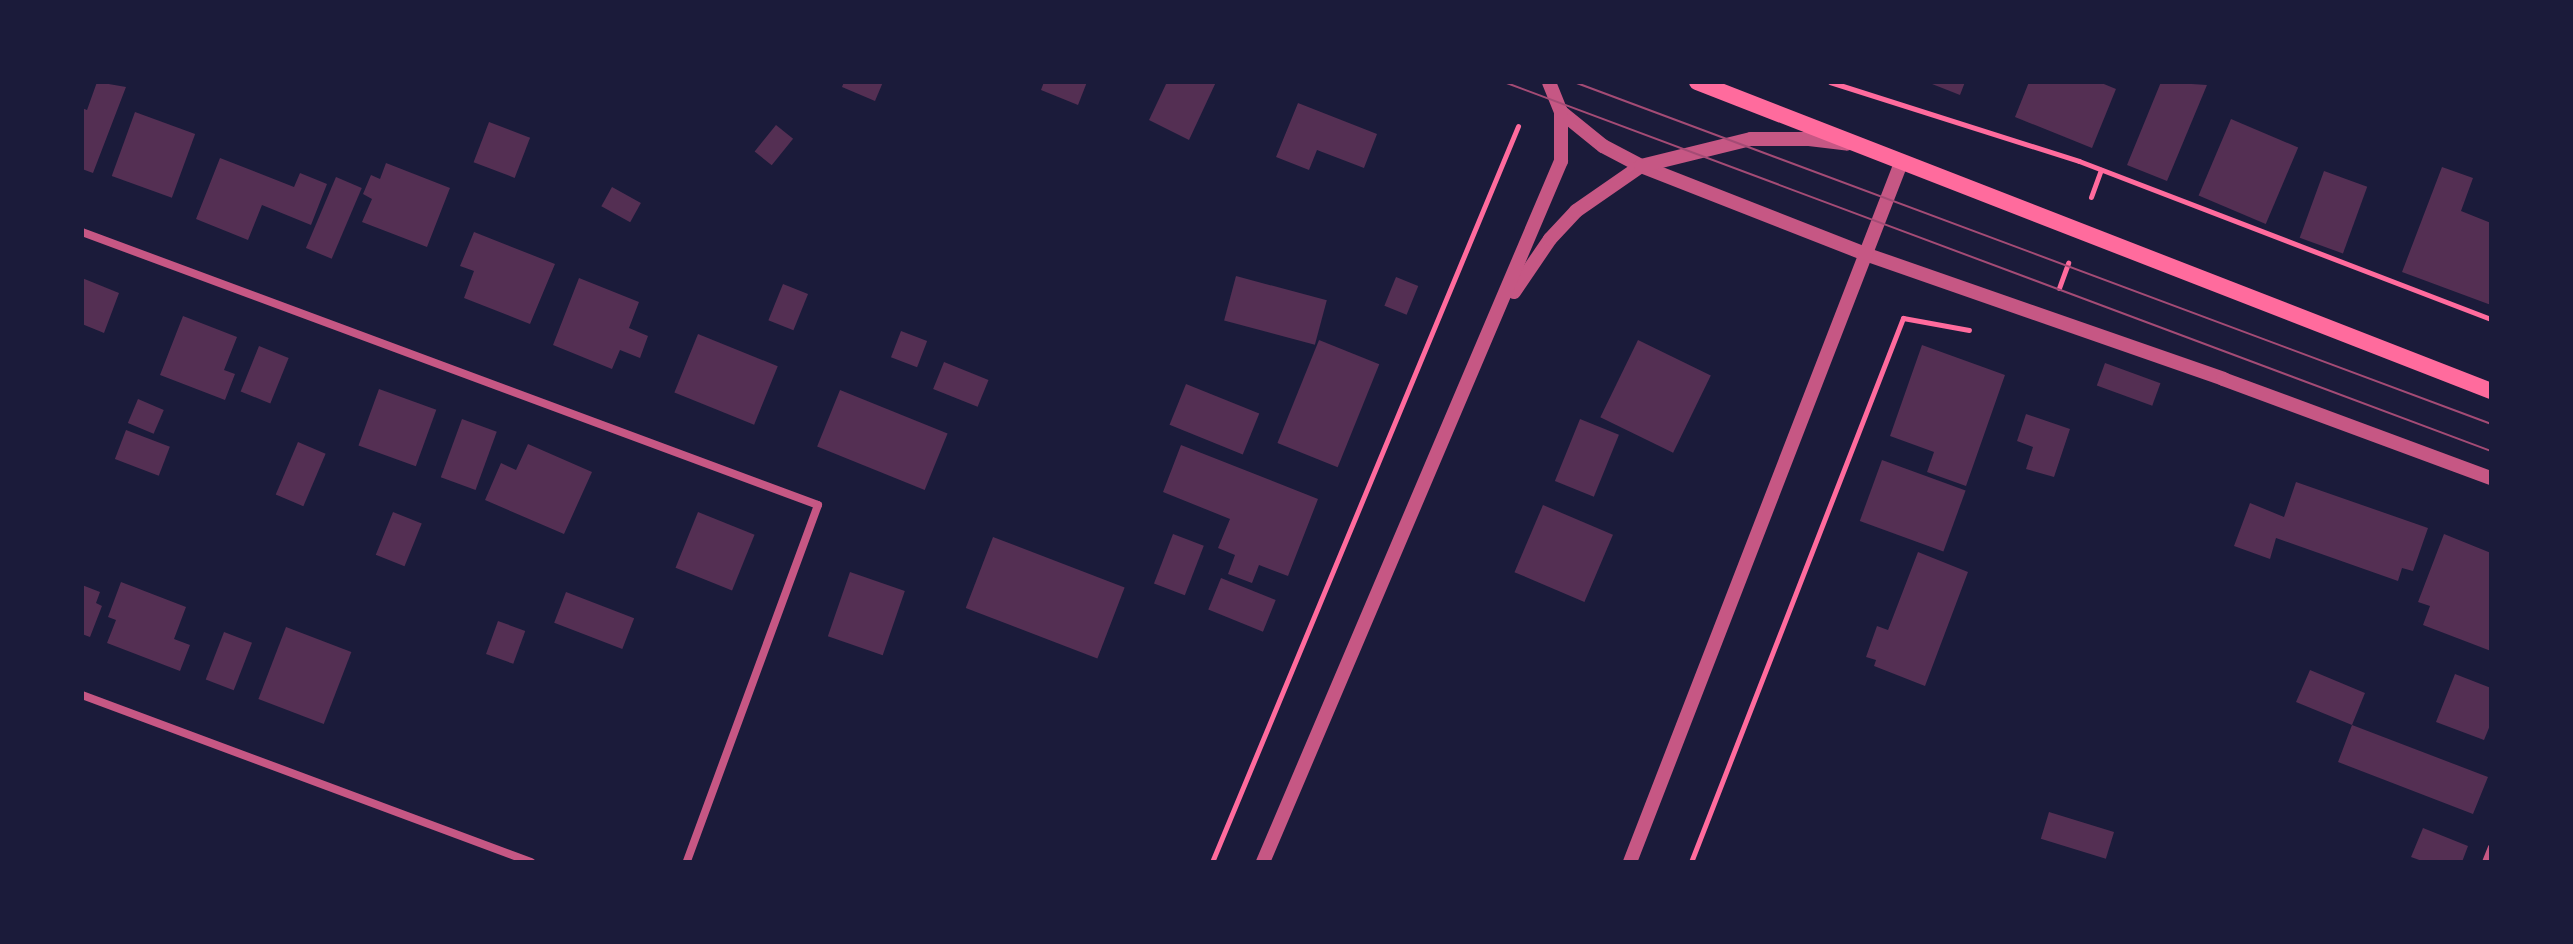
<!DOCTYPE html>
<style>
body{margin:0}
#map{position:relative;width:2573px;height:944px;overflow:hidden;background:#1b1b3a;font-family:"Alegreya Sans",sans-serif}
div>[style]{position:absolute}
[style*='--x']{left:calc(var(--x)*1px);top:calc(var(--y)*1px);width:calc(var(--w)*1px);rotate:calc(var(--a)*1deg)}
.building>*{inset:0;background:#542f53;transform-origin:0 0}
.path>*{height:5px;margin:-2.5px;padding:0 2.5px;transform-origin:2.5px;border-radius:2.5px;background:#ff6b9d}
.service>*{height:6px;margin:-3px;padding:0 3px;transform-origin:3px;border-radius:3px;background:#c65784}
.minor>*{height:8px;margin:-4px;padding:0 4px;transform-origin:4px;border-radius:4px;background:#c65784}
.tertiary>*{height:14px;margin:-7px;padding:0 7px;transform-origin:7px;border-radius:7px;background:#c65784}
.secondary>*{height:16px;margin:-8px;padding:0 8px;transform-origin:8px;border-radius:8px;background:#ff6b9d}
.tram>*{height:2px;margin:-1px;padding:0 1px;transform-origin:1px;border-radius:1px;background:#a44b75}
span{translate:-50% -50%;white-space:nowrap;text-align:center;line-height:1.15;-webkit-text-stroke:6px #1b1b3a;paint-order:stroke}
.frame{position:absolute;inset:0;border:84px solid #1b1b3a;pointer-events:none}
</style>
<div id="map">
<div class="building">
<i style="clip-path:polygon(97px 82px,126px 87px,93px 173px,82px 169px,82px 108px,87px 110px)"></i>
<i style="clip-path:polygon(844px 82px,883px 82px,875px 101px,842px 87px)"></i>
<i style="clip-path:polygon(1044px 82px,1087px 82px,1078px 105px,1041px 90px)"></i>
<i style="clip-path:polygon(1167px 82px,1216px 82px,1189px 140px,1149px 120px)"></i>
<i style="clip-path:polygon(1927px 82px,1965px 82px,1960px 95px)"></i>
<i style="clip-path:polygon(2029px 82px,2099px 82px,2116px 89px,2092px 148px,2015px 117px)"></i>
<i style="clip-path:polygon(2161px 82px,2207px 85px,2167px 181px,2127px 165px)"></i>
<i style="clip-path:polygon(1298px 103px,1377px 134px,1364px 168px,1317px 150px,1309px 170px,1276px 157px)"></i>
<i style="left:135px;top:112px;width:64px;height:68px;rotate:20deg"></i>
<i style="left:2231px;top:119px;width:73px;height:83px;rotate:23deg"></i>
<i style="left:489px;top:122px;width:44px;height:43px;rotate:21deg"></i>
<i style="left:776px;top:125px;width:22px;height:34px;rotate:39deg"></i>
<i style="clip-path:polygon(220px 158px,294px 187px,300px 173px,327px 184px,311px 225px,262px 205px,248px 240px,196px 219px)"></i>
<i style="clip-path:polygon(386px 163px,450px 188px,427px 247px,362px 222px,372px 199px,363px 194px,371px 175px,380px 179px)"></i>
<i style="clip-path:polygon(2442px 167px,2473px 178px,2461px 211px,2491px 223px,2491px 305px,2402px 272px)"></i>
<i style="left:2324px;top:171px;width:46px;height:71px;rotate:20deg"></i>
<i style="left:336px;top:177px;width:28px;height:77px;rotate:23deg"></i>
<i style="left:612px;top:187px;width:33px;height:22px;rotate:29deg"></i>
<i style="clip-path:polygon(474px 232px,555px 264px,530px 324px,464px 298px,474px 271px,460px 266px)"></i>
<i style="left:1236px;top:276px;width:94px;height:46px;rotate:15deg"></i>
<i style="left:1396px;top:277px;width:24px;height:31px;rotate:22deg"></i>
<i style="clip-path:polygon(82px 278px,119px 293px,104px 333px,82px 324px)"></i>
<i style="clip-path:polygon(579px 278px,639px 302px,629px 328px,648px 336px,640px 358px,620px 350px,612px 369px,553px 345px)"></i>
<i style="left:783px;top:284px;width:27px;height:39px;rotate:22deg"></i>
<i style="clip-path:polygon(183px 316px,237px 337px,224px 370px,235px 374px,225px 400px,160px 375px)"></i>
<i style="left:901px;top:331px;width:28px;height:28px;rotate:21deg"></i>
<i style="left:698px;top:334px;width:86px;height:63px;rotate:22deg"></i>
<i style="left:1319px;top:340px;width:65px;height:111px;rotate:22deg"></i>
<i style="left:1638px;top:340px;width:81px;height:86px;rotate:26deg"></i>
<i style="clip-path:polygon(1922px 345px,2005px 375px,1966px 486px,1927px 472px,1934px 452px,1890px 436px)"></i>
<i style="left:259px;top:346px;width:32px;height:49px;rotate:22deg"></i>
<i style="left:944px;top:362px;width:48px;height:29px;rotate:22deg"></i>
<i style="left:2105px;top:363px;width:59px;height:24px;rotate:20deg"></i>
<i style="left:1186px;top:384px;width:79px;height:44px;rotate:22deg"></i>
<i style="left:379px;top:389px;width:61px;height:60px;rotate:20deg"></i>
<i style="left:840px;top:390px;width:116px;height:61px;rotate:22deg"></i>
<i style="left:138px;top:399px;width:28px;height:26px;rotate:23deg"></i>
<i style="clip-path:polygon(2026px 414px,2070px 429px,2054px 477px,2026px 469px,2033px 447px,2017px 441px)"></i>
<i style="left:462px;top:419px;width:37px;height:62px;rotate:20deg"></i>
<i style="left:1580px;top:419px;width:42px;height:67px;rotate:22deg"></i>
<i style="left:126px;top:430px;width:47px;height:31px;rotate:21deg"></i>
<i style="left:298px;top:442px;width:30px;height:57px;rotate:23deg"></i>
<i style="clip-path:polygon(528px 444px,592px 472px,564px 534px,485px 500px,501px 463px,516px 470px)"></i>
<i style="clip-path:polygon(1181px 445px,1318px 499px,1288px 576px,1259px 565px,1252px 583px,1228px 574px,1235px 555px,1218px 548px,1230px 519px,1163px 492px)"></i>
<i style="left:1882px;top:460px;width:89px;height:65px;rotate:20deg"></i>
<i style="clip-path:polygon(2296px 482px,2428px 528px,2413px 571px,2402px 568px,2398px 581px,2276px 538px,2270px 559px,2234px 546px,2250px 503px,2284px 517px)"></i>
<i style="left:1543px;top:505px;width:76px;height:73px;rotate:23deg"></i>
<i style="left:393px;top:512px;width:31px;height:46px;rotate:22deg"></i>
<i style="left:698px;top:512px;width:61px;height:60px;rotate:22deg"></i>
<i style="left:1173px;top:534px;width:33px;height:53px;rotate:21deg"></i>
<i style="clip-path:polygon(2444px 534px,2491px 553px,2491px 651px,2423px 625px,2430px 606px,2418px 602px)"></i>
<i style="left:993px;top:537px;width:141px;height:76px;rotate:21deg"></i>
<i style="clip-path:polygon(1918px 552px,1968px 572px,1925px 686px,1874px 666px,1876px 660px,1866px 657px,1877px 626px,1888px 630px)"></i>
<i style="left:850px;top:572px;width:58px;height:68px;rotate:19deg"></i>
<i style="left:1221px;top:578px;width:59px;height:34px;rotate:22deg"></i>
<i style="clip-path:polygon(121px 582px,186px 607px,174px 639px,190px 645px,180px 671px,107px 643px,116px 620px,108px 617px)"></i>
<i style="clip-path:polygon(82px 585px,100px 592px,96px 603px,102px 606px,90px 637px,82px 634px)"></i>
<i style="left:566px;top:592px;width:73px;height:33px;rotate:21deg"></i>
<i style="left:498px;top:621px;width:29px;height:35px;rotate:20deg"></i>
<i style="left:286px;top:627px;width:70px;height:77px;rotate:21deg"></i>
<i style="left:224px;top:632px;width:30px;height:51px;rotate:21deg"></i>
<i style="clip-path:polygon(2310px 670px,2365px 693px,2352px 725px,2488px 777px,2473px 814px,2338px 762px,2352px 725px,2296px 702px)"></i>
<i style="clip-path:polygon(2455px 674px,2491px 688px,2491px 723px,2484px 740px,2436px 722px)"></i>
<i style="left:2049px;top:812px;width:68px;height:28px;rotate:17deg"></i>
<i style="clip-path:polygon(2423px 828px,2468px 846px,2462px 862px,2425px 862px,2411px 857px)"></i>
</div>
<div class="path">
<i style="--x:1830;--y:82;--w:261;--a:17.6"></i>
<i style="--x:2079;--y:161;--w:441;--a:21"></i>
<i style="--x:2091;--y:197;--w:29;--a:-70"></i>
<i style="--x:2059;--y:288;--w:27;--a:-70"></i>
<i style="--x:1212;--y:862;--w:797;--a:-67.42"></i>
<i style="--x:1691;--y:862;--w:584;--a:-68.71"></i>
<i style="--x:1903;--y:318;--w:67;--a:10.3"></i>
</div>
<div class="service">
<i style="--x:2485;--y:862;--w:16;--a:-68"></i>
</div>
<div class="minor">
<i style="--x:82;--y:232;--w:785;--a:20.35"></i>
<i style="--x:818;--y:505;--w:380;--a:110.2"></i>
<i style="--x:82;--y:695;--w:479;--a:20.4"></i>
</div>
<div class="tertiary">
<i style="--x:1561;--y:112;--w:54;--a:39"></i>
<i style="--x:1603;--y:146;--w:43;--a:27.8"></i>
<i style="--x:1641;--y:166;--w:241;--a:21.4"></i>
<i style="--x:1865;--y:254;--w:379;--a:19.2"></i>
<i style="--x:2223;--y:379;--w:286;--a:20.3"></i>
<i style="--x:1514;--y:292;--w:64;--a:-55.8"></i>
<i style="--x:1550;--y:239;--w:38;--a:-47"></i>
<i style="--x:1576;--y:211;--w:79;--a:-34.7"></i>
<i style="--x:1641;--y:166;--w:113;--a:-13.8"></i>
<i style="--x:1751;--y:139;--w:58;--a:0"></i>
<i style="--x:1809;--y:139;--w:38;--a:7"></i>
<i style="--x:1263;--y:862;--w:762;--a:-66.97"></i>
<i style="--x:1561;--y:161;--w:49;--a:-90"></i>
<i style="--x:1561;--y:112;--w:32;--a:-112"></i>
<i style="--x:1630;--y:862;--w:750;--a:-68.81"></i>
</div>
<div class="secondary">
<i style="--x:1697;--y:82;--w:852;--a:21.26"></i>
</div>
<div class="tram">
<i style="--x:1504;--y:82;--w:1054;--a:20.5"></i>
<i style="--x:1574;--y:82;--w:979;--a:20.45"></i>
</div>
<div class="frame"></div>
</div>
